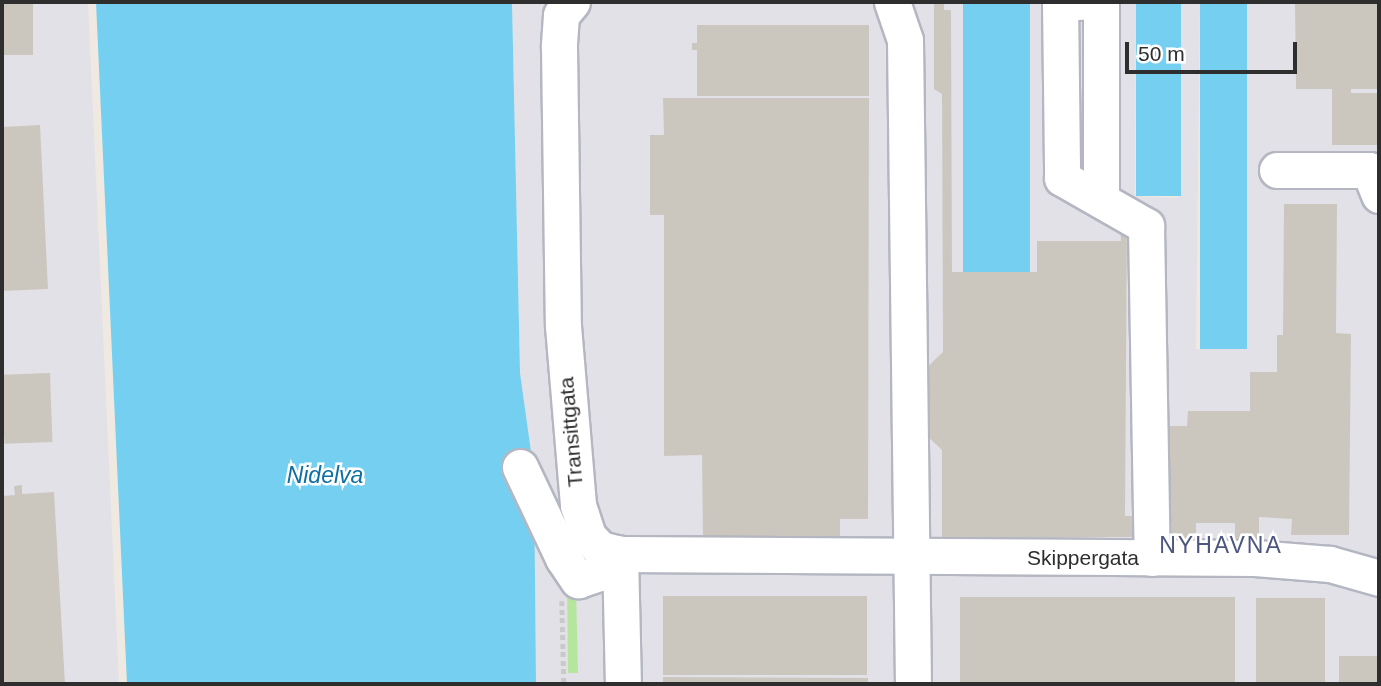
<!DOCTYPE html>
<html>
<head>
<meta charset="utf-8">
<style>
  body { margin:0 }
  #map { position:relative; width:1381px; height:686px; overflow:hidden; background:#efe9e1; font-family:Helvetica,sans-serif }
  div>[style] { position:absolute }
  .industrial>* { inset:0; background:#e3e1e8 }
  .green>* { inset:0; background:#b6e59e }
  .water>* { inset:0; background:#75cff0; transform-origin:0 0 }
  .building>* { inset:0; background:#cbc7bf; transform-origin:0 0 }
  .path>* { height:4.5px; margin-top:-2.25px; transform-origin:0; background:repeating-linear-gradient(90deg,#c9c9c9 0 5px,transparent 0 8.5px) }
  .roads { filter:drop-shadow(2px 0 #b4b7c1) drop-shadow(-2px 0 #b4b7c1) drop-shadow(0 2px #b4b7c1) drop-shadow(0 -2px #b4b7c1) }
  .minor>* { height:35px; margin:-17.5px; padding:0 17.5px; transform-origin:17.5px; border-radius:17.5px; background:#fff }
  span { translate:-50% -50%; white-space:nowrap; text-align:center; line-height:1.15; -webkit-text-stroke:5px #fff; paint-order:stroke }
  .street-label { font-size:21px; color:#2e2e2e }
  .water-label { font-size:23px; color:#0d6fa3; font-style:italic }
  .neighbourhood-label { font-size:23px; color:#4d5680; letter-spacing:2px }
  .frame { position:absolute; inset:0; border:4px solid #2e2e2e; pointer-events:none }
  .scale { position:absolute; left:1125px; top:42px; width:172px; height:32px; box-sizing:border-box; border:4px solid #2e2e2e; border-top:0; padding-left:9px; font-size:21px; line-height:24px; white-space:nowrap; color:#2e2e2e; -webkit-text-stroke:5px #fff; paint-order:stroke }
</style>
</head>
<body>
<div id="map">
  <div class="industrial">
    <div style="clip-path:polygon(2px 2px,88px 2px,119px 684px,2px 684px)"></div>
    <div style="clip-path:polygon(512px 2px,1136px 2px,1135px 196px,1178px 198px,1181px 2px,1200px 2px,1196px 349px,1242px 349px,1247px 2px,1379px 2px,1379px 684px,536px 684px,534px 473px,520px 373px)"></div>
  </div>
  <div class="green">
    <div style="clip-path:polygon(567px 579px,576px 589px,578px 673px,568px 673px)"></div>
  </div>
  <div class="water">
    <div style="clip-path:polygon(96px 2px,512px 2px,520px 373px,534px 473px,536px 684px,127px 684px)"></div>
    <div style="left:963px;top:2px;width:67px;height:420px"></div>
    <div style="left:1136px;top:2px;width:45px;height:194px"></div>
    <div style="left:1200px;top:2px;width:47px;height:347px"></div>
  </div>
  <div class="building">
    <div style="left:2px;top:2px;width:31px;height:53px"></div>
    <div style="clip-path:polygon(934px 2px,944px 2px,944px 10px,951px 10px,952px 272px,1037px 272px,1037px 241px,1121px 241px,1120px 224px,1127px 224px,1125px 516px,1167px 516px,1168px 426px,1187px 426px,1188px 411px,1250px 411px,1250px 372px,1277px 372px,1277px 335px,1283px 335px,1284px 204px,1337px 204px,1336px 333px,1351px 334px,1349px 535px,1291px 535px,1292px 519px,1259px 517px,1259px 539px,1235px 539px,1235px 523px,1196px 523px,1196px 538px,1172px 538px,1172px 523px,1132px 522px,1132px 537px,942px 538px,942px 450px,926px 435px,925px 369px,943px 352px,942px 94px,934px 89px)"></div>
    <div style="clip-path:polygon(1295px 2px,1379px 2px,1379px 89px,1351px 89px,1351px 93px,1379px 93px,1379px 145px,1332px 145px,1332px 89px,1296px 89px)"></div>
    <div style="clip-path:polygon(697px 25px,869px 25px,869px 96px,697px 96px,697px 50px,692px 50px,692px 43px,697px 43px)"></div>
    <div style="clip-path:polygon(663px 98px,869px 98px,868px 519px,840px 519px,840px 538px,703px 539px,702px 455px,664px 456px,664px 215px,650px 215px,650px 135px,664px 135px)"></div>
    <div style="clip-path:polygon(40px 125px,48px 289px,2px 291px,2px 127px)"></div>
    <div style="left:50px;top:373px;width:69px;height:48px;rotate:88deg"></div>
    <div style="clip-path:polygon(22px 485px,22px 494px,54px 492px,65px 684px,2px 684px,2px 496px,15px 495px,14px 486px)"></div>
    <div style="left:663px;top:596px;width:204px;height:79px"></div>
    <div style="left:960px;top:597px;width:275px;height:87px"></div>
    <div style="left:1256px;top:598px;width:69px;height:86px"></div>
    <div style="left:1339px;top:656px;width:40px;height:28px"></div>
    <div style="clip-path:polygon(663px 677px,868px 678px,868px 684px,663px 684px)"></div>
  </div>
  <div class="path">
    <div style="left:562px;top:601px;width:83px;rotate:88.6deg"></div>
  </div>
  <div class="roads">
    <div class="minor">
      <div style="left:572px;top:2px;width:17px;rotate:130deg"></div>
      <div style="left:561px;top:15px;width:32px;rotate:94deg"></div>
      <div style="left:559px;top:47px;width:279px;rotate:89.2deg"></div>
      <div style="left:563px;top:326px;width:180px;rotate:85.2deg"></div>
      <div style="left:578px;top:505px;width:33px;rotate:72deg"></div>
      <div style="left:588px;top:536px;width:18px;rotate:47deg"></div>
      <div style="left:600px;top:549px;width:21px;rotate:14deg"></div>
      <div style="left:620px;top:554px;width:635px;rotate:0.36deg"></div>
      <div style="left:1255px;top:558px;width:75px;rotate:4.6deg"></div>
      <div style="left:1330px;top:564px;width:51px;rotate:15.9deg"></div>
      <div style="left:892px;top:2px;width:40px;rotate:71.1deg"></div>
      <div style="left:905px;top:40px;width:644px;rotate:89.29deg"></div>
      <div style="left:1079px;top:2px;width:19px;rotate:180deg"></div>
      <div style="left:1060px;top:2px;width:176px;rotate:89.3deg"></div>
      <div style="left:1062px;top:178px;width:97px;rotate:29.7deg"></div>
      <div style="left:1146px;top:226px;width:332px;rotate:89deg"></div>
      <div style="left:1277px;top:170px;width:92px"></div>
      <div style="left:1369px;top:170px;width:27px;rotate:68deg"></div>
      <div style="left:1101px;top:200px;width:198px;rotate:-90deg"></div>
      <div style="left:520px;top:467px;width:101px;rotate:64.7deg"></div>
      <div style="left:563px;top:558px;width:27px;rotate:56deg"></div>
      <div style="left:578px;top:580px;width:23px;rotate:-18deg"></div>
      <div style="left:600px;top:573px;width:28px;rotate:-44deg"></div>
      <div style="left:620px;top:554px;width:130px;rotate:88.7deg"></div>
    </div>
  </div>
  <div class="street-label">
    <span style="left:571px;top:432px;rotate:-95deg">Transittgata</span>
    <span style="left:1083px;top:558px">Skippergata</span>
  </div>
  <div class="water-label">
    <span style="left:325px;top:475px">Nidelva</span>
  </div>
  <div class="neighbourhood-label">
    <span style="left:1221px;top:545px">NYHAVNA</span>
  </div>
  <div class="frame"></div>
  <div class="scale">50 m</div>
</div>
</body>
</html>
